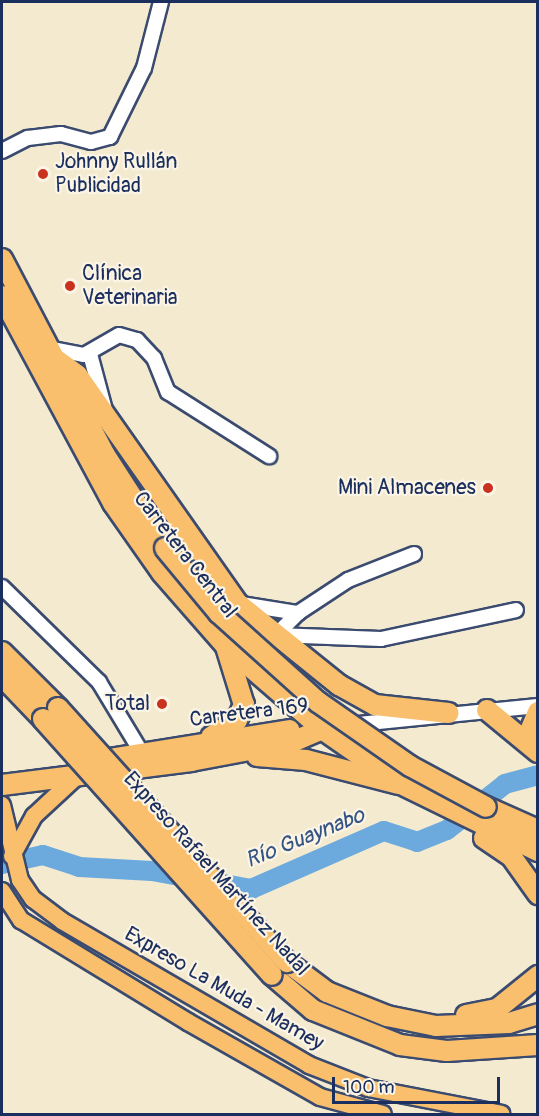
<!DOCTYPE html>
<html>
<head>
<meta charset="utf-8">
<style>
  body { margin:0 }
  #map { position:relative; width:539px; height:1116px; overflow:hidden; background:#f3ead0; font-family:Pangolin,sans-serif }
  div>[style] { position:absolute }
  .river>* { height:20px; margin:-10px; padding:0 10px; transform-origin:10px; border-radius:10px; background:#6caade }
  .roads { filter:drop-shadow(2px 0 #3b4b6f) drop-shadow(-2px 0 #3b4b6f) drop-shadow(0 2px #3b4b6f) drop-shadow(0 -2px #3b4b6f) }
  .minor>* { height:14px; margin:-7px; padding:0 7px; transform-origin:7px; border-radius:7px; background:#fff }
  .major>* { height:16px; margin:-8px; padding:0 8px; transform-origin:8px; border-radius:8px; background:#f9bf6d }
  .highway>* { height:20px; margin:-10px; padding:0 10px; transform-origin:10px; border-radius:10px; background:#f9bf6d }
  .bridges { filter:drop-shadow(2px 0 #3b4b6f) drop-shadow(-2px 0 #3b4b6f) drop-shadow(0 2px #3b4b6f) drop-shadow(0 -2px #3b4b6f) }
  .highway-bridge>* { height:20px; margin:-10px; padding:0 10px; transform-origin:10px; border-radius:10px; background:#f9bf6d }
  .dots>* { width:16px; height:16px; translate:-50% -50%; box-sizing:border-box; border:3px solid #fcf5e5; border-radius:50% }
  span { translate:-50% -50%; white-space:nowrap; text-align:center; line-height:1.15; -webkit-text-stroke:4.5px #fcf5e5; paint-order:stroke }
  .poi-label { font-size:21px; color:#1b2f5e }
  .left { translate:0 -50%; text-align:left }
  .right { translate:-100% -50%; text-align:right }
  .street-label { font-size:21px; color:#1b2f5e }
  .water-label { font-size:22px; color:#335484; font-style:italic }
  .frame { position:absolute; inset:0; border:3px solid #1b2f5e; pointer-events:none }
  .scale { position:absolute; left:332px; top:1077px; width:168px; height:27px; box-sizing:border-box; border:3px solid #1b2f5e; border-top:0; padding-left:8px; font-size:18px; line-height:21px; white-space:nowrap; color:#1b2f5e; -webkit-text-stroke:4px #fcf5e5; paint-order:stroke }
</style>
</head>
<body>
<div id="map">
  <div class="river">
    <div style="left:2px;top:864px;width:42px;rotate:-12.4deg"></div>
    <div style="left:43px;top:855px;width:38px;rotate:18deg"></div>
    <div style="left:79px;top:867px;width:73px;rotate:3.1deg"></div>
    <div style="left:152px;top:871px;width:101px;rotate:10.3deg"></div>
    <div style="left:251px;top:889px;width:145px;rotate:-23.6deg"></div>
    <div style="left:384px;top:831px;width:35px;rotate:18deg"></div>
    <div style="left:417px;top:842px;width:32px;rotate:-22deg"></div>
    <div style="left:447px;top:830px;width:74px;rotate:-38.4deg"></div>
    <div style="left:505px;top:784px;width:34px;rotate:-15deg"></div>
  </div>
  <div class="roads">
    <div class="minor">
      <div style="left:2px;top:151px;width:29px;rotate:-27deg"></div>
      <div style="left:28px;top:138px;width:33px;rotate:-7deg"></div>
      <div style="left:61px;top:134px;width:31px;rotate:15deg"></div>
      <div style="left:91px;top:142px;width:20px;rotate:-15deg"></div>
      <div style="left:110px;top:137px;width:77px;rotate:-63.8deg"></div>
      <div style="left:144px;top:68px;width:68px;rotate:-75.6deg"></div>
      <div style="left:48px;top:348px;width:37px;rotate:11deg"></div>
      <div style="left:84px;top:355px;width:40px;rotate:-29.7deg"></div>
      <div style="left:119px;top:335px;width:19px;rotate:16deg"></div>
      <div style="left:137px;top:340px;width:25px;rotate:47deg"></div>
      <div style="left:154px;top:358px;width:37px;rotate:68deg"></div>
      <div style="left:168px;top:392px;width:120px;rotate:32.4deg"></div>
      <div style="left:90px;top:354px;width:58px;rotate:75deg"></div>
      <div style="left:2px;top:587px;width:136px;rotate:44.4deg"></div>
      <div style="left:99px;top:682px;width:91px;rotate:58.9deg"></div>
      <div style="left:241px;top:604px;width:58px;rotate:9deg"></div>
      <div style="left:277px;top:634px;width:30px;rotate:-45deg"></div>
      <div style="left:298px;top:613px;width:60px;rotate:-33.4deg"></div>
      <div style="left:348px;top:580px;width:71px;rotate:-21.5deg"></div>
      <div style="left:276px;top:635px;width:105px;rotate:2.2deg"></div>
      <div style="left:381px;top:639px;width:138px;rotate:-12.1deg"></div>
      <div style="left:348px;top:725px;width:191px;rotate:-5.7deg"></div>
    </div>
    <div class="major">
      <div style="left:2px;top:805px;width:77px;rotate:76.5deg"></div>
      <div style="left:20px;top:880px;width:23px;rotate:56deg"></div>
      <div style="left:33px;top:899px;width:36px;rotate:37deg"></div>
      <div style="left:62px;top:921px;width:286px;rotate:30.2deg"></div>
      <div style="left:309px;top:1065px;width:63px;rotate:21.3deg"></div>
      <div style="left:368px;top:1088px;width:136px;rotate:11deg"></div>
      <div style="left:12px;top:856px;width:46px;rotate:-61.2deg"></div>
      <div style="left:34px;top:816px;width:56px;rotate:-42.8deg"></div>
      <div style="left:2px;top:891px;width:35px;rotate:57deg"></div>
      <div style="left:21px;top:920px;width:196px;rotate:31.4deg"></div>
      <div style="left:188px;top:1022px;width:152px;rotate:29.6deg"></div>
      <div style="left:320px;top:1097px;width:65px;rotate:15.1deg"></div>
    </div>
    <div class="highway">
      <div style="left:2px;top:259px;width:221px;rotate:62.3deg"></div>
      <div style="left:105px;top:455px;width:111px;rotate:57.2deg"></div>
      <div style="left:2px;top:296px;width:235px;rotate:61.8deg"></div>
      <div style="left:113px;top:503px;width:85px;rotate:55deg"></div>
      <div style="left:162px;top:573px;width:96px;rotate:48.8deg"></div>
      <div style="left:225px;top:645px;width:128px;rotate:40.9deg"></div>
      <div style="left:322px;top:729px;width:96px;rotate:34.8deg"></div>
      <div style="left:401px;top:784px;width:153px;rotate:26.1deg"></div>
      <div style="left:54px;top:358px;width:29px;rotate:36deg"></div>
      <div style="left:77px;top:375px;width:279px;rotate:54.9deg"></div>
      <div style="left:237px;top:603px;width:131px;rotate:38.8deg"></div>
      <div style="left:339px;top:685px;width:41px;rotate:29.1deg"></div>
      <div style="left:375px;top:705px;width:74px;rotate:6.2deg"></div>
      <div style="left:2px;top:652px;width:79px;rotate:45deg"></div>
      <div style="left:2px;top:676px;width:59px;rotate:46.4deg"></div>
      <div style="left:487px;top:710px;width:66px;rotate:39.5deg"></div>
      <div style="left:211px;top:737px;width:31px;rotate:-33deg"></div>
      <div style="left:237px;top:720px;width:17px;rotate:-65deg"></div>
      <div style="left:244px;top:705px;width:58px;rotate:-107.2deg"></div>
      <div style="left:534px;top:747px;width:16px;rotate:-104deg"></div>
      <div style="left:530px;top:731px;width:21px;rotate:-67deg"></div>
      <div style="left:257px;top:756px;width:49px;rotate:4.7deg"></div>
      <div style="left:306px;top:760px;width:95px;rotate:14.6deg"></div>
      <div style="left:90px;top:762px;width:202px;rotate:-9.1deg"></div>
      <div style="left:2px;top:785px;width:191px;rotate:-7.2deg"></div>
      <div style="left:191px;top:761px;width:103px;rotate:-10.7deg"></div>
      <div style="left:292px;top:742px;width:33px;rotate:-23deg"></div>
      <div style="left:486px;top:807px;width:57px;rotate:23.9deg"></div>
      <div style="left:484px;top:838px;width:32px;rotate:34deg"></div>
      <div style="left:511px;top:856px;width:47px;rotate:54.6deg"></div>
      <div style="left:287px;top:962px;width:50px;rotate:36.9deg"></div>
      <div style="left:327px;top:992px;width:65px;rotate:21.8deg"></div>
      <div style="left:387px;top:1016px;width:50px;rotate:11.5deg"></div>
      <div style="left:436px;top:1026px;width:73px;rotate:-2.4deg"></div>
      <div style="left:509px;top:1023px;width:30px;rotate:-17deg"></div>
      <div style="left:272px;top:975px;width:54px;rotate:40.5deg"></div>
      <div style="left:313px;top:1010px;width:94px;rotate:21.9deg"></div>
      <div style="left:400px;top:1045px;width:47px;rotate:7.3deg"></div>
      <div style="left:447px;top:1051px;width:91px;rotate:-3.8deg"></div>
      <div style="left:466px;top:1015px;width:32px;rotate:-11deg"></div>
      <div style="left:497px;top:1009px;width:53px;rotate:-38.8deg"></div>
    </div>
  </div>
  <div class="bridges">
    <div class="highway-bridge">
      <div style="left:165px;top:548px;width:85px;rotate:50.3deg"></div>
      <div style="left:219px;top:613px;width:133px;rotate:42deg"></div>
      <div style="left:318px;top:702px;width:112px;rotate:34.8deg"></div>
      <div style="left:410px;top:766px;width:86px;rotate:28.3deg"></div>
      <div style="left:58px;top:708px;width:342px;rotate:48deg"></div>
      <div style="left:43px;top:719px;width:343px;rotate:48.2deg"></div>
    </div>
  </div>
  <div class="dots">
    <div style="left:43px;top:174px;background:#c8321e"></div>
    <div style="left:70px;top:286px;background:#c8321e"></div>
    <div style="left:488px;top:488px;background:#c8321e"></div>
    <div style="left:162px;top:704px;background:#c8321e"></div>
  </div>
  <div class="poi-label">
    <span class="left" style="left:55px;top:174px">Johnny Rullán<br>Publicidad</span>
    <span class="left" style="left:82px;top:286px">Clínica<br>Veterinaria</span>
    <span class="right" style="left:476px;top:488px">Mini Almacenes</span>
    <span class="right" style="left:150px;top:704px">Total</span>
  </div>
  <div class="street-label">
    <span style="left:185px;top:555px;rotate:52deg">Carretera Central</span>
    <span style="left:249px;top:713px;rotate:-7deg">Carretera 169</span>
    <span style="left:216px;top:874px;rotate:48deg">Expreso Rafael Martínez Nadal</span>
    <span style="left:224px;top:989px;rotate:30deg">Expreso La Muda - Mamey</span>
  </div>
  <div class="water-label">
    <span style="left:305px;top:838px;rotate:-22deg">Río Guaynabo</span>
  </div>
  <div class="frame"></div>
  <div class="scale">100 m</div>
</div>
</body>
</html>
